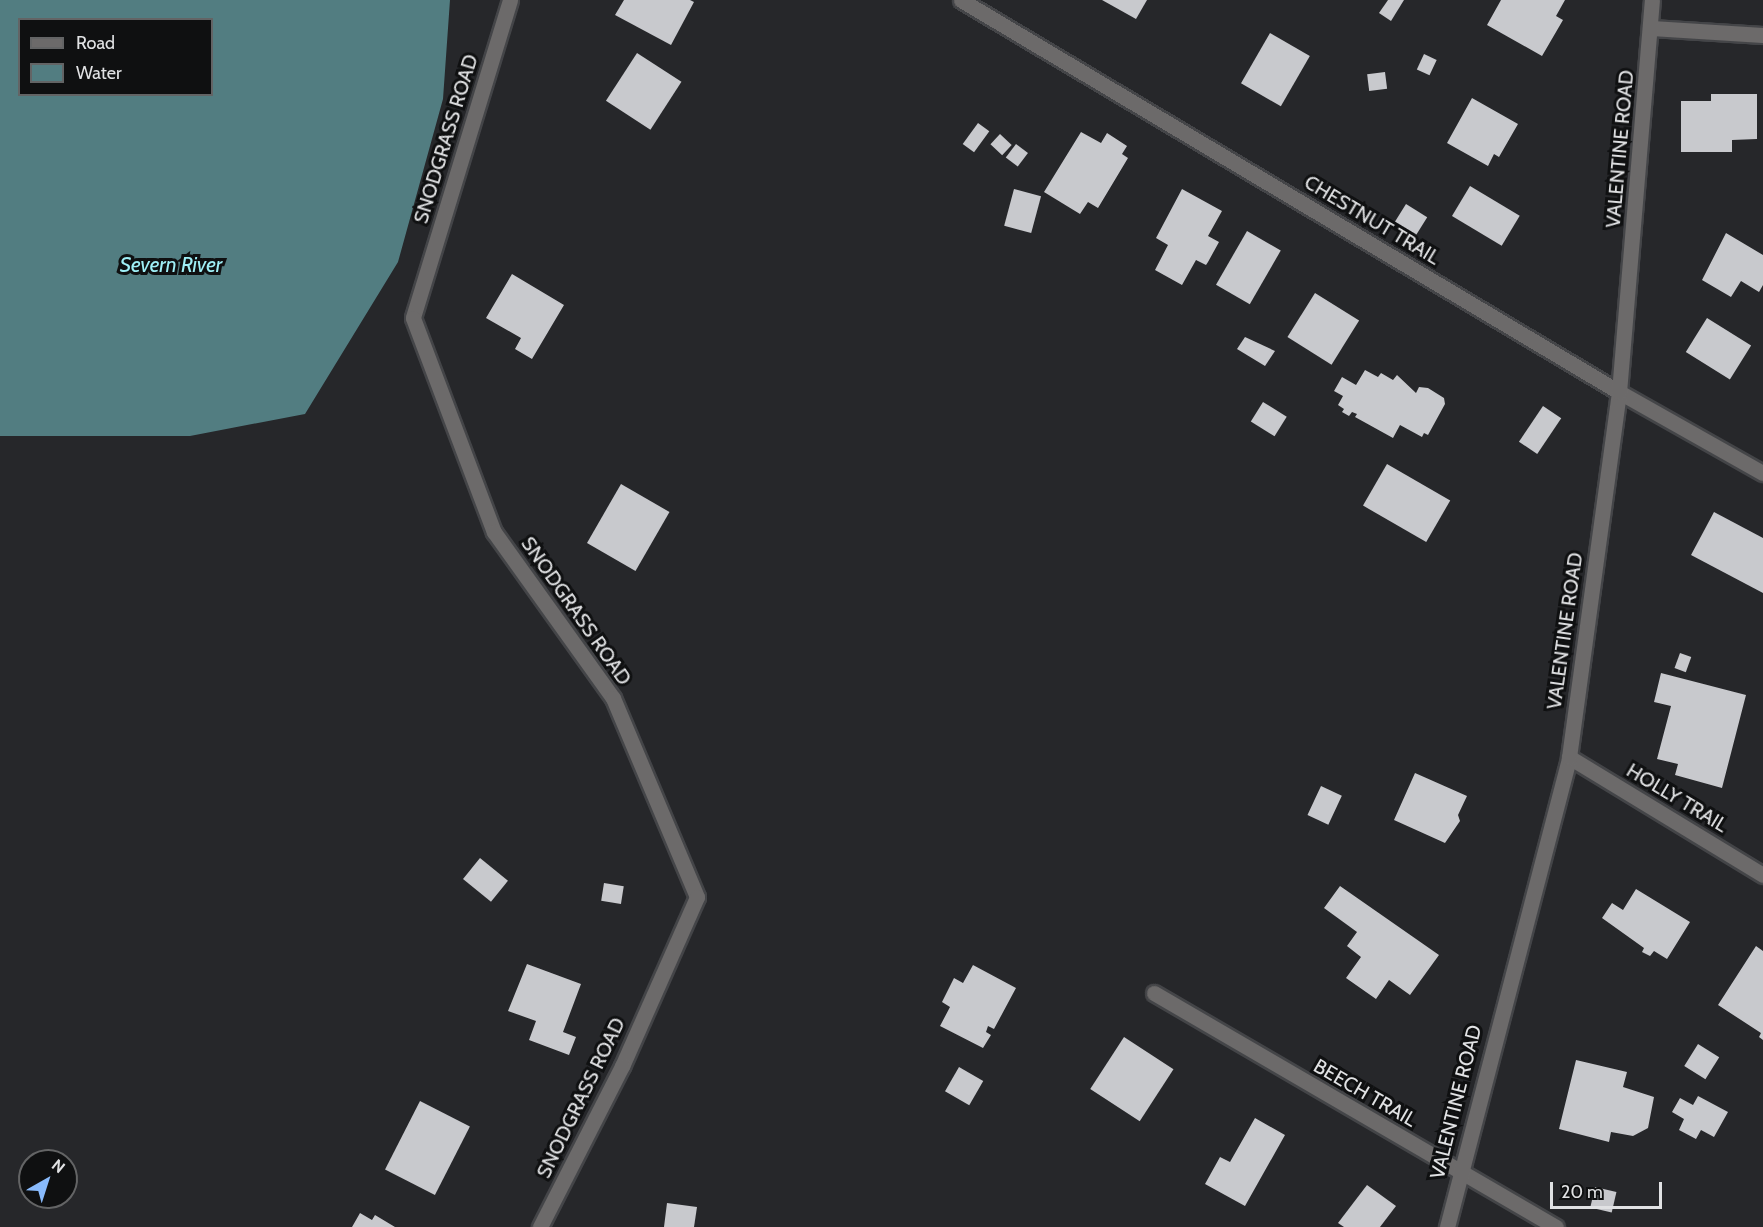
<!DOCTYPE html>
<html>
<head>
<meta charset="utf-8">
<style>
  body { margin:0 }
  #map { position:relative; width:1763px; height:1227px; overflow:hidden; background:#26272a; font-family:Cabin,sans-serif }
  div>[style] { position:absolute }
  .water>* { inset:0; background:#527d81 }
  .building>* { inset:0; background:#c8c9cd; transform-origin:0 0 }
  .roads { filter:drop-shadow(2px 0 #444548) drop-shadow(-2px 0 #444548) drop-shadow(0 2px #444548) drop-shadow(0 -2px #444548) }
  .minor>* { height:15px; margin:-7.5px; padding:0 7.5px; transform-origin:7.5px; border-radius:7.5px; background:#6c6a6a }
  span { translate:-50% -50%; white-space:nowrap; text-align:center; line-height:1.15; -webkit-text-stroke:6px #0f1011; paint-order:stroke }
  .street-label { font-size:20px; color:#e1e2e4 }
  .water-label { font-size:21px; color:#9feff6; font-style:italic }
  .legend { position:absolute; left:18px; top:18px; width:195px; height:78px; box-sizing:border-box; background:#0f1011; border:2px solid #636465; margin:0; padding:8px 10px; list-style:none; font-size:18px; color:#e1e2e4 }
  .legend li { display:flex; align-items:center; gap:12px; height:30px }
  .legend b { width:30px; border:2px solid #636465 }
  .north { position:absolute; left:18px; top:1149px; width:60px; height:60px; box-sizing:border-box; background:#0f1011; border:2px solid #636465; border-radius:50%; rotate:39deg; font-size:16px; font-weight:700; line-height:24px; text-align:center; color:#e1e2e4 }
  .north::after { content:''; display:block; margin:auto; width:21px; height:27px; background:#88bafc; clip-path:polygon(50% 0,100% 100%,50% 72%,0 100%) }
  .scale { position:absolute; left:1550px; top:1182px; width:112px; height:27px; box-sizing:border-box; border:3px solid #e1e2e4; border-top:0; padding-left:8px; font-size:18px; line-height:21px; white-space:nowrap; color:#e1e2e4; -webkit-text-stroke:4px #0f1011; paint-order:stroke }
</style>
</head>
<body>
<div id="map">
  <div class="water">
    <div style="clip-path:polygon(evenodd,0 0,450px 0,443px 99px,398px 262px,305px 414px,190px 436px,0 436px,0 0,20px 20px,212px 20px,212px 94px,20px 94px,20px 20px)"></div>
  </div>
  <div class="building">
    <div style="clip-path:polygon(624px 0,690px 0,694px 2px,671px 45px,615px 15px)"></div>
    <div style="clip-path:polygon(1102px 0,1147px 0,1136px 19px)"></div>
    <div style="clip-path:polygon(1388px 0,1404px 0,1391px 21px,1379px 13px)"></div>
    <div style="clip-path:polygon(1501px 0,1565px 0,1556px 16px,1563px 20px,1542px 56px,1487px 25px)"></div>
    <div style="left:1270px;top:33px;width:46px;height:58px;rotate:30deg"></div>
    <div style="left:637px;top:53px;width:53px;height:57px;rotate:33deg"></div>
    <div style="left:1424px;top:54px;width:14px;height:17px;rotate:25deg"></div>
    <div style="left:1385px;top:72px;width:17px;height:18px;rotate:83deg"></div>
    <div style="clip-path:polygon(1711px 94px,1757px 94px,1757px 139px,1732px 140px,1732px 152px,1681px 152px,1681px 101px,1711px 101px)"></div>
    <div style="clip-path:polygon(1472px 98px,1518px 124px,1499px 157px,1494px 154px,1488px 166px,1447px 143px)"></div>
    <div style="left:978px;top:123px;width:14px;height:26px;rotate:36deg"></div>
    <div style="clip-path:polygon(1081px 132px,1101px 143px,1107px 133px,1127px 146px,1122px 154px,1128px 158px,1098px 208px,1088px 202px,1080px 214px,1044px 192px)"></div>
    <div style="left:1000px;top:134px;width:16px;height:14px;rotate:43deg"></div>
    <div style="left:1016px;top:144px;width:15px;height:17px;rotate:37deg"></div>
    <div style="left:1470px;top:186px;width:58px;height:35px;rotate:31deg"></div>
    <div style="left:1014px;top:189px;width:28px;height:38px;rotate:15deg"></div>
    <div style="clip-path:polygon(1182px 189px,1222px 211px,1208px 236px,1219px 242px,1208px 262px,1206px 265px,1196px 260px,1182px 285px,1155px 270px,1168px 245px,1156px 238px)"></div>
    <div style="left:1406px;top:204px;width:25px;height:23px;rotate:32deg"></div>
    <div style="left:1247px;top:231px;width:39px;height:62px;rotate:30deg"></div>
    <div style="clip-path:polygon(1726px 233px,1763px 255px,1763px 285px,1759px 292px,1741px 281px,1731px 297px,1702px 280px)"></div>
    <div style="clip-path:polygon(512px 274px,564px 305px,532px 359px,515px 349px,521px 338px,486px 318px)"></div>
    <div style="left:1315px;top:293px;width:52px;height:52px;rotate:32deg"></div>
    <div style="left:1707px;top:318px;width:52px;height:40px;rotate:32deg"></div>
    <div style="clip-path:polygon(1245px 337px,1275px 351px,1265px 366px,1237px 349px)"></div>
    <div style="clip-path:polygon(1365px 370px,1378px 377px,1381px 373px,1393px 380px,1397px 375px,1416px 393px,1419px 387px,1428px 388px,1444px 398px,1445px 404px,1428px 435px,1424px 433px,1422px 437px,1400px 425px,1393px 438px,1355px 417px,1357px 414px,1352px 412px,1349px 416px,1342px 412px,1344px 409px,1338px 405px,1343px 396px,1334px 391px,1342px 377px,1356px 385px)"></div>
    <div style="left:1263px;top:402px;width:28px;height:23px;rotate:32deg"></div>
    <div style="left:1543px;top:406px;width:22px;height:43px;rotate:34deg"></div>
    <div style="left:1387px;top:464px;width:73px;height:48px;rotate:30deg"></div>
    <div style="left:621px;top:484px;width:56px;height:68px;rotate:30deg"></div>
    <div style="clip-path:polygon(1714px 512px,1763px 538px,1763px 593px,1691px 555px)"></div>
    <div style="left:1680px;top:653px;width:12px;height:16px;rotate:20deg"></div>
    <div style="clip-path:polygon(1661px 673px,1746px 695px,1722px 788px,1675px 775px,1678px 764px,1657px 759px,1671px 706px,1654px 702px)"></div>
    <div style="clip-path:polygon(1415px 773px,1467px 796px,1458px 815px,1460px 821px,1445px 843px,1394px 820px)"></div>
    <div style="left:1321px;top:786px;width:23px;height:32px;rotate:25deg"></div>
    <div style="left:480px;top:858px;width:36px;height:27px;rotate:39deg"></div>
    <div style="left:604px;top:883px;width:20px;height:18px;rotate:9deg"></div>
    <div style="clip-path:polygon(1340px 886px,1439px 955px,1410px 995px,1389px 980px,1376px 999px,1346px 978px,1361px 957px,1347px 946px,1357px 932px,1324px 908px)"></div>
    <div style="clip-path:polygon(1636px 889px,1690px 922px,1667px 959px,1654px 951px,1650px 956px,1642px 952px,1644px 948px,1602px 918px,1612px 903px,1623px 910px)"></div>
    <div style="clip-path:polygon(1756px 946px,1763px 951px,1763px 1040px,1759px 1037px,1761px 1033px,1718px 1005px)"></div>
    <div style="clip-path:polygon(527px 964px,581px 984px,563px 1032px,576px 1037px,569px 1055px,529px 1040px,536px 1021px,508px 1011px)"></div>
    <div style="clip-path:polygon(973px 965px,1016px 988px,994px 1029px,988px 1026px,986px 1032px,991px 1035px,983px 1048px,940px 1026px,950px 1007px,942px 1002px,954px 978px,963px 983px)"></div>
    <div style="left:1124px;top:1037px;width:59px;height:62px;rotate:33deg"></div>
    <div style="left:1698px;top:1044px;width:25px;height:26px;rotate:32deg"></div>
    <div style="clip-path:polygon(1576px 1060px,1627px 1072px,1623px 1087px,1654px 1097px,1648px 1128px,1633px 1136px,1611px 1132px,1609px 1142px,1559px 1129px)"></div>
    <div style="left:959px;top:1067px;width:28px;height:28px;rotate:30deg"></div>
    <div style="clip-path:polygon(1698px 1096px,1728px 1112px,1714px 1137px,1701px 1130px,1696px 1139px,1679px 1130px,1684px 1119px,1672px 1112px,1680px 1098px,1693px 1105px)"></div>
    <div style="left:420px;top:1101px;width:56px;height:77px;rotate:27deg"></div>
    <div style="clip-path:polygon(1255px 1118px,1285px 1135px,1245px 1206px,1205px 1184px,1220px 1157px,1230px 1162px)"></div>
    <div style="clip-path:polygon(1367px 1185px,1396px 1206px,1380px 1227px,1344px 1227px,1338px 1223px)"></div>
    <div style="left:1595px;top:1187px;width:22px;height:21px;rotate:13deg"></div>
    <div style="clip-path:polygon(667px 1203px,697px 1207px,694px 1227px,664px 1227px)"></div>
    <div style="clip-path:polygon(360px 1213px,372px 1220px,375px 1215px,395px 1227px,352px 1227px)"></div>
  </div>
  <div class="roads">
    <div class="minor">
      <div style="left:510px;top:0;width:332px;rotate:107deg"></div>
      <div style="left:413px;top:318px;width:229px;rotate:69.3deg"></div>
      <div style="left:494px;top:532px;width:204px;rotate:54.4deg"></div>
      <div style="left:613px;top:698px;width:216px;rotate:67.1deg"></div>
      <div style="left:697px;top:897px;width:185px;rotate:113.9deg"></div>
      <div style="left:622px;top:1066px;width:181px;rotate:117deg"></div>
      <div style="left:961px;top:0;width:766px;rotate:30.78deg"></div>
      <div style="left:1619px;top:392px;width:165px;rotate:29.4deg"></div>
      <div style="left:1651px;top:28px;width:112px;rotate:3.6deg"></div>
      <div style="left:1569px;top:757px;width:227px;rotate:31.3deg"></div>
      <div style="left:1154px;top:993px;width:465px;rotate:30.2deg"></div>
      <div style="left:1447px;top:1227px;width:486px;rotate:-75.4deg"></div>
      <div style="left:1569px;top:757px;width:368px;rotate:-82.2deg"></div>
      <div style="left:1619px;top:392px;width:393px;rotate:-85.2deg"></div>
    </div>
  </div>
  <div class="street-label">
    <span style="left:446px;top:139px;rotate:-73deg">SNODGRASS ROAD</span>
    <span style="left:1620px;top:149px;rotate:-85deg">VALENTINE ROAD</span>
    <span style="left:1372px;top:220px;rotate:31deg">CHESTNUT TRAIL</span>
    <span style="left:576px;top:611px;rotate:55deg">SNODGRASS ROAD</span>
    <span style="left:1565px;top:631px;rotate:-82deg">VALENTINE ROAD</span>
    <span style="left:1677px;top:798px;rotate:31deg">HOLLY TRAIL</span>
    <span style="left:1365px;top:1093px;rotate:30deg">BEECH TRAIL</span>
    <span style="left:581px;top:1098px;rotate:-64deg">SNODGRASS ROAD</span>
    <span style="left:1456px;top:1102px;rotate:-76deg">VALENTINE ROAD</span>
  </div>
  <div class="water-label">
    <span style="left:171px;top:265px">Severn River</span>
  </div>
  <ul class="legend">
  <li><b style="height:8px;background:#6c6a6a"></b>Road</li>
  <li><b style="height:16px;background:#527d81"></b>Water</li>
  </ul>
  <div class="north">N</div>
  <div class="scale">20 m</div>
</div>
</body>
</html>
